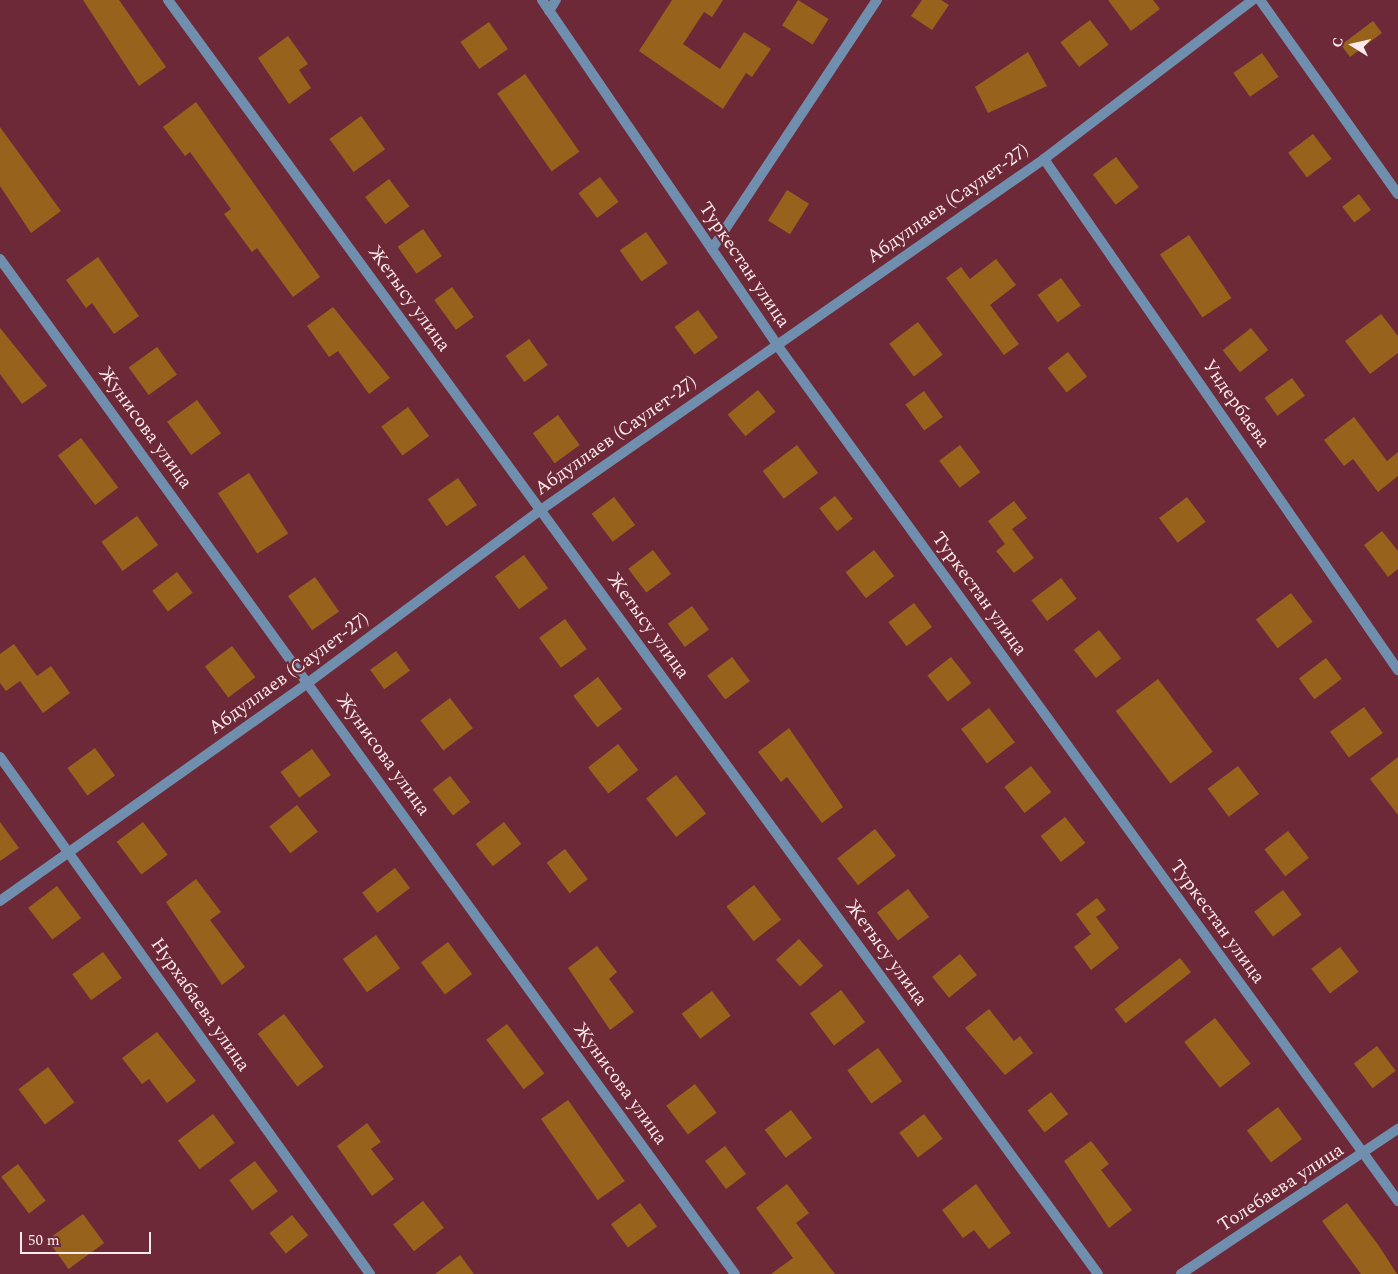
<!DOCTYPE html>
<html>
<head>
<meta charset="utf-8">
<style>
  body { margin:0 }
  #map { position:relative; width:1398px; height:1274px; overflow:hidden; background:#6d2937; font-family:Spectral,serif }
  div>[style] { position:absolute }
  .building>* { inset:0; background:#97631c; transform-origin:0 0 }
  .street>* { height:10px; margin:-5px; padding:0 5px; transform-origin:5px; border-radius:5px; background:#708eae }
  span { translate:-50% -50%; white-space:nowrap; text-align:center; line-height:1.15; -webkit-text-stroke:4.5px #6d2937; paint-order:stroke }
  .street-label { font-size:19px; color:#fceaec }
  .north { position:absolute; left:1328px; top:20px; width:50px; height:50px; -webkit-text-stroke:4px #6d2937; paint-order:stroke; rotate:280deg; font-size:14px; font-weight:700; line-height:20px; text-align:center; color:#fceaec }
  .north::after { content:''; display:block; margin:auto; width:18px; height:22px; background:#fceaec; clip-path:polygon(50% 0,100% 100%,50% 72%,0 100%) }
  .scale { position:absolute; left:20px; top:1232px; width:131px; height:22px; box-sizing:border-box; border:2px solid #fceaec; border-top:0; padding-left:6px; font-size:15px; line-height:18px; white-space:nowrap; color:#fceaec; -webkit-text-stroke:4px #6d2937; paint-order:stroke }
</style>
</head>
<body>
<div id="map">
  <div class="building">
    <div style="clip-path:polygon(83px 0,119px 0,166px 67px,139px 86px)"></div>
    <div style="clip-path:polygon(672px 0,723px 0,712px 17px,704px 12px,683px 44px,720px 69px,744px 32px,771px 49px,752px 77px,746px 73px,723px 109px,639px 51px)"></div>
    <div style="left:798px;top:0;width:36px;height:30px;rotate:32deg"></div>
    <div style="clip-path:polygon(922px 0,941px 0,949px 5px,932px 30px,911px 16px)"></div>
    <div style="clip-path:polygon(1108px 0,1153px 0,1160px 9px,1131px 31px)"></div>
    <div style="left:1090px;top:20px;width:31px;height:37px;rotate:53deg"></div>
    <div style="left:1373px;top:21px;width:15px;height:40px;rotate:53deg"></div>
    <div style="left:489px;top:22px;width:33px;height:35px;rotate:55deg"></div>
    <div style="clip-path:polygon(288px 36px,308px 64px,299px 70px,311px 88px,289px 104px,258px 58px)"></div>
    <div style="clip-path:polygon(1028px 52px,1047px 86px,988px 113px,975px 87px)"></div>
    <div style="left:1262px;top:53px;width:29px;height:35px;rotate:55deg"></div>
    <div style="left:525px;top:74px;width:95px;height:34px;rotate:55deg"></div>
    <div style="clip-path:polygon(196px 102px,320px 277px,293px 297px,257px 248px,252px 252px,224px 214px,231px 209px,190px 152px,185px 156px,163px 127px)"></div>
    <div style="left:361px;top:116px;width:41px;height:39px;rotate:54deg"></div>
    <div style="clip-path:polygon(0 127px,61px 211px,31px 233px,0 186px)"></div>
    <div style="left:1313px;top:134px;width:31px;height:31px;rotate:53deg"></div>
    <div style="left:1116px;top:157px;width:38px;height:29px;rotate:53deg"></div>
    <div style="left:600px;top:177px;width:31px;height:27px;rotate:53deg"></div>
    <div style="left:389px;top:179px;width:34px;height:30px;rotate:53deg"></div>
    <div style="left:787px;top:190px;width:26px;height:36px;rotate:32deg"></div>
    <div style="left:1359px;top:194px;width:20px;height:21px;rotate:53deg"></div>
    <div style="left:423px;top:229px;width:33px;height:31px;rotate:55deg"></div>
    <div style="left:646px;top:232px;width:38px;height:32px;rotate:55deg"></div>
    <div style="left:1189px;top:235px;width:76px;height:35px;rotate:56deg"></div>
    <div style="clip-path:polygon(98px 257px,139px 316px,114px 334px,92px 303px,86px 308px,66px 280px)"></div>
    <div style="clip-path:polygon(996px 259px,1016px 285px,990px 305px,1019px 344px,1004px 355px,946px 278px,961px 267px,970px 279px)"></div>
    <div style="left:1061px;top:278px;width:34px;height:29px;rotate:54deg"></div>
    <div style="left:452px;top:287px;width:37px;height:22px;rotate:54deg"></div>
    <div style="clip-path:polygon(333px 307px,390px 378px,369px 394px,338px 351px,329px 357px,307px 326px)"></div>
    <div style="left:698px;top:310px;width:34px;height:29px;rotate:54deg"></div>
    <div style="clip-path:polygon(1381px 314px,1398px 336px,1398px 353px,1370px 374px,1345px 341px)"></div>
    <div style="left:918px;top:322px;width:41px;height:36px;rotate:53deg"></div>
    <div style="clip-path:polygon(0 328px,47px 386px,22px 404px,0 374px)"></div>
    <div style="left:1251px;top:328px;width:28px;height:36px;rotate:52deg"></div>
    <div style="left:529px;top:339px;width:32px;height:29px;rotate:54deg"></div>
    <div style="left:157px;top:347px;width:34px;height:35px;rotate:54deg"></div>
    <div style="left:1068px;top:352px;width:31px;height:26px;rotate:52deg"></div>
    <div style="left:1292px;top:378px;width:22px;height:34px;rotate:54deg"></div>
    <div style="left:758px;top:390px;width:28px;height:39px;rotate:51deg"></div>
    <div style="left:924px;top:391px;width:32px;height:23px;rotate:54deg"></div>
    <div style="left:197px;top:400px;width:41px;height:37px;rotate:54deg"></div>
    <div style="left:408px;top:407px;width:36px;height:33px;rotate:54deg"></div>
    <div style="left:558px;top:415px;width:37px;height:31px;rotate:54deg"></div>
    <div style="clip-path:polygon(1354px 417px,1387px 461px,1398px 452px,1398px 476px,1378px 492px,1353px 459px,1344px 466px,1324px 440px)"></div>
    <div style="left:81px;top:438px;width:62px;height:29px;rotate:53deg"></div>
    <div style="left:797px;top:445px;width:35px;height:43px;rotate:53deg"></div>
    <div style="left:960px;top:445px;width:34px;height:26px;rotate:53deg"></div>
    <div style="left:249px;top:473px;width:72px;height:37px;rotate:57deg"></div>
    <div style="left:458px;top:478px;width:33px;height:37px;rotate:55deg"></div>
    <div style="left:835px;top:496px;width:29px;height:20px;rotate:52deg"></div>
    <div style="left:614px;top:497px;width:35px;height:28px;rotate:53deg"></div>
    <div style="left:1187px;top:497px;width:31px;height:35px;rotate:53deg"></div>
    <div style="clip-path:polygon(1014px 501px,1027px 518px,1012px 529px,1034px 558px,1014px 573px,996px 551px,1005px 544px,988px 521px)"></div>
    <div style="left:137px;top:516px;width:36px;height:44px;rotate:54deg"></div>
    <div style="clip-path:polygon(1382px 531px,1398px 551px,1398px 569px,1388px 577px,1364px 545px)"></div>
    <div style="left:653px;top:550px;width:30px;height:31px;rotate:53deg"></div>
    <div style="left:874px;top:550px;width:33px;height:36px;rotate:52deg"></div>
    <div style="left:524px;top:555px;width:41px;height:36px;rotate:54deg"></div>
    <div style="left:177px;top:572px;width:26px;height:31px;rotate:53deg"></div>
    <div style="left:315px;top:577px;width:42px;height:33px;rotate:55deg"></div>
    <div style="left:1061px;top:578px;width:26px;height:37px;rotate:53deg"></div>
    <div style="left:1291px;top:593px;width:36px;height:44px;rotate:53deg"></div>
    <div style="left:914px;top:603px;width:30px;height:32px;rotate:53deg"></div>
    <div style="left:692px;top:606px;width:29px;height:30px;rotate:54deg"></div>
    <div style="left:565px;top:619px;width:37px;height:32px;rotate:54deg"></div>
    <div style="left:1099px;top:630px;width:36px;height:32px;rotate:52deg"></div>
    <div style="clip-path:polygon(14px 644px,37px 676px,51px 666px,70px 693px,43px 713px,20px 681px,6px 691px,0 683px,0 654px)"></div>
    <div style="left:232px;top:646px;width:39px;height:34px;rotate:53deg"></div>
    <div style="left:396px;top:651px;width:24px;height:32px;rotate:54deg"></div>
    <div style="left:732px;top:657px;width:30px;height:31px;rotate:53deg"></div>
    <div style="left:951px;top:657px;width:33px;height:30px;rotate:52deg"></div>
    <div style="left:1326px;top:658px;width:26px;height:34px;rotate:53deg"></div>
    <div style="left:598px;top:677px;width:40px;height:31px;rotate:53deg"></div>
    <div style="left:1158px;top:679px;width:91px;height:53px;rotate:53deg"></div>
    <div style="left:450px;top:698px;width:38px;height:37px;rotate:53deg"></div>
    <div style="left:1364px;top:707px;width:32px;height:42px;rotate:54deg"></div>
    <div style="left:989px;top:708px;width:43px;height:35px;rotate:53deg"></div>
    <div style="clip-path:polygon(789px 728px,843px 807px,822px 823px,787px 777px,781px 782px,758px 752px)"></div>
    <div style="left:618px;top:744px;width:33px;height:38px;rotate:52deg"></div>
    <div style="left:95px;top:748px;width:34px;height:34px;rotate:54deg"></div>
    <div style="left:312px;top:749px;width:32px;height:39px;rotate:54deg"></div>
    <div style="clip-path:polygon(1398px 757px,1398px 815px,1370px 779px)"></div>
    <div style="left:1031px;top:766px;width:33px;height:34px;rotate:52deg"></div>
    <div style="left:1238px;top:766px;width:35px;height:38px;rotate:53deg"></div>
    <div style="left:676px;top:775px;width:49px;height:38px;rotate:52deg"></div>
    <div style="left:450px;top:776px;width:33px;height:22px;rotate:52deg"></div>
    <div style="left:297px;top:805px;width:34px;height:35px;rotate:52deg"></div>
    <div style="left:1065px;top:817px;width:33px;height:31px;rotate:52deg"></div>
    <div style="clip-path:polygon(0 822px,19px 848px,0 861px)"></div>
    <div style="left:143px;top:822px;width:41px;height:33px;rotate:53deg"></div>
    <div style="left:504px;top:822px;width:28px;height:36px;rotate:52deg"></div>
    <div style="left:875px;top:829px;width:34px;height:48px;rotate:52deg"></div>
    <div style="left:1288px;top:831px;width:34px;height:30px;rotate:52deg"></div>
    <div style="left:565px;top:849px;width:38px;height:23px;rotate:53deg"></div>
    <div style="left:395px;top:868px;width:25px;height:41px;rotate:53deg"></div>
    <div style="clip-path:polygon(196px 879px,221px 912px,210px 920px,245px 967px,222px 985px,166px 902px)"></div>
    <div style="left:754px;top:885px;width:44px;height:35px;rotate:52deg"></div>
    <div style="left:57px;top:886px;width:40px;height:36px;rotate:53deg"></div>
    <div style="left:908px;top:889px;width:35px;height:39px;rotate:53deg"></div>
    <div style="left:1283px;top:890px;width:31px;height:36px;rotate:53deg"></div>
    <div style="clip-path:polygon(1097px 898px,1106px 910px,1096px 917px,1119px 948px,1091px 970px,1074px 947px,1091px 934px,1076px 914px)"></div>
    <div style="left:376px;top:935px;width:41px;height:41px;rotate:54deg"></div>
    <div style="left:799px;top:939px;width:36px;height:31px;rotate:48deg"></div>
    <div style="left:448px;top:942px;width:40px;height:34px;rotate:53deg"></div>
    <div style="clip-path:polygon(597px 946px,617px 972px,609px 979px,634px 1012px,610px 1030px,568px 968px)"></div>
    <div style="left:1340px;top:947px;width:31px;height:36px;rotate:53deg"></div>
    <div style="left:103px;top:952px;width:32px;height:38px;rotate:54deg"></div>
    <div style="left:960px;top:954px;width:27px;height:36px;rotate:51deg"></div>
    <div style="left:1180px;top:958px;width:18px;height:83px;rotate:52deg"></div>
    <div style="left:841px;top:990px;width:40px;height:39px;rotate:53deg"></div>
    <div style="left:712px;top:991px;width:31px;height:38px;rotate:53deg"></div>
    <div style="clip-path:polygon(989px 1009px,1014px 1041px,1020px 1036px,1033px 1053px,1005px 1075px,965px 1028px)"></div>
    <div style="left:284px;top:1014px;width:66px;height:33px;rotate:53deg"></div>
    <div style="left:1215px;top:1018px;width:58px;height:39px;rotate:52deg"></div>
    <div style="left:507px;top:1024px;width:62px;height:26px;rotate:53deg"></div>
    <div style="clip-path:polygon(157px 1032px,196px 1081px,167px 1103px,149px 1079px,142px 1084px,122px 1058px)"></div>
    <div style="left:1377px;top:1046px;width:31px;height:29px;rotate:53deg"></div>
    <div style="left:878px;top:1048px;width:41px;height:38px;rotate:54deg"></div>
    <div style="left:48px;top:1067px;width:44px;height:37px;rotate:53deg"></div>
    <div style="left:695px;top:1084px;width:36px;height:36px;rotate:53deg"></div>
    <div style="left:1051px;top:1092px;width:28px;height:30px;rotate:52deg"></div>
    <div style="left:568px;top:1100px;width:99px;height:33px;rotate:55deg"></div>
    <div style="left:1278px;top:1107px;width:40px;height:39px;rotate:53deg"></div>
    <div style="left:791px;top:1110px;width:35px;height:33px;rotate:53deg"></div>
    <div style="left:213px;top:1114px;width:36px;height:44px;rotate:53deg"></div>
    <div style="left:924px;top:1114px;width:31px;height:31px;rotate:53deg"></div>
    <div style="clip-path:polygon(367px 1123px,381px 1142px,371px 1149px,394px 1179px,372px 1196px,337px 1146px)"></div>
    <div style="clip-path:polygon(1091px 1141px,1109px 1164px,1101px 1170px,1132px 1210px,1109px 1228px,1064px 1161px)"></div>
    <div style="left:725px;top:1146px;width:35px;height:25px;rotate:53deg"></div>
    <div style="left:255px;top:1161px;width:38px;height:32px;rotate:53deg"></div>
    <div style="left:18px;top:1164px;width:46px;height:21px;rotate:53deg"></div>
    <div style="clip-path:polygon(787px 1184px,809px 1213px,796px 1223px,835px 1274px,771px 1274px,793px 1258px,756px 1208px)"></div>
    <div style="clip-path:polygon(976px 1184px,1011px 1233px,989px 1249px,974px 1230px,963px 1238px,942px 1210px)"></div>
    <div style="left:423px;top:1201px;width:34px;height:38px;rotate:52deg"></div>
    <div style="left:640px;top:1203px;width:29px;height:36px;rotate:54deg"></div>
    <div style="clip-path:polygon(1347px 1203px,1379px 1246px,1397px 1274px,1361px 1274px,1322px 1221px)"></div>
    <div style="left:83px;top:1214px;width:36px;height:44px;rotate:54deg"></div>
    <div style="left:292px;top:1215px;width:26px;height:29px;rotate:51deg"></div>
    <div style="clip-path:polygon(460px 1255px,474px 1274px,435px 1274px)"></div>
  </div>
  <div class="street">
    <div style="left:168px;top:0;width:1577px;rotate:53.87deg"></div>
    <div style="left:542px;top:0;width:417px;rotate:55.7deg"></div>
    <div style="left:777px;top:345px;width:1058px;rotate:54.04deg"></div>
    <div style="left:1260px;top:0;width:238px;rotate:54.6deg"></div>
    <div style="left:549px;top:11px;width:13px;rotate:-58deg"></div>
    <div style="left:1044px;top:159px;width:622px;rotate:55.29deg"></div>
    <div style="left:712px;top:249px;width:299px;rotate:-56.5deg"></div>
    <div style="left:0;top:259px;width:1253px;rotate:54.09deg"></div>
    <div style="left:0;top:757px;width:636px;rotate:54.41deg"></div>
    <div style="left:0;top:901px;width:379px;rotate:-35.3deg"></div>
    <div style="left:309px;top:682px;width:290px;rotate:-36.6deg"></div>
    <div style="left:542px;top:509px;width:612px;rotate:-34.88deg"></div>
    <div style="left:1044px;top:159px;width:263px;rotate:-37.3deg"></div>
    <div style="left:1181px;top:1274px;width:261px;rotate:-33.8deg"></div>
  </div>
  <div class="street-label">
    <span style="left:948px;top:204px;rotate:-35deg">Абдуллаев (Саулет-27)</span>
    <span style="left:744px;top:265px;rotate:56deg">Туркестан улица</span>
    <span style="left:409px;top:299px;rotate:54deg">Жетысу улица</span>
    <span style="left:1236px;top:404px;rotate:55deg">Ундербаева</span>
    <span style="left:145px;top:428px;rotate:54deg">Жунисова улица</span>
    <span style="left:616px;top:436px;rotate:-35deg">Абдуллаев (Саулет-27)</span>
    <span style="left:979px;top:594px;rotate:54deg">Туркестан улица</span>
    <span style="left:648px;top:626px;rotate:54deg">Жетысу улица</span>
    <span style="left:289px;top:674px;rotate:-36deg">Абдуллаев (Саулет-27)</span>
    <span style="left:383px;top:755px;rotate:54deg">Жунисова улица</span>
    <span style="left:1217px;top:922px;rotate:54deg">Туркестан улица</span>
    <span style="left:886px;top:953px;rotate:54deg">Жетысу улица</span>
    <span style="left:200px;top:1005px;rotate:55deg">Нурхабаева улица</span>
    <span style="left:620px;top:1084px;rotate:54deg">Жунисова улица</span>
    <span style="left:1281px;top:1188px;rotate:-33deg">Толебаева улица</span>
  </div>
  <div class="north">С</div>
  <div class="scale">50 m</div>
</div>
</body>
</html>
